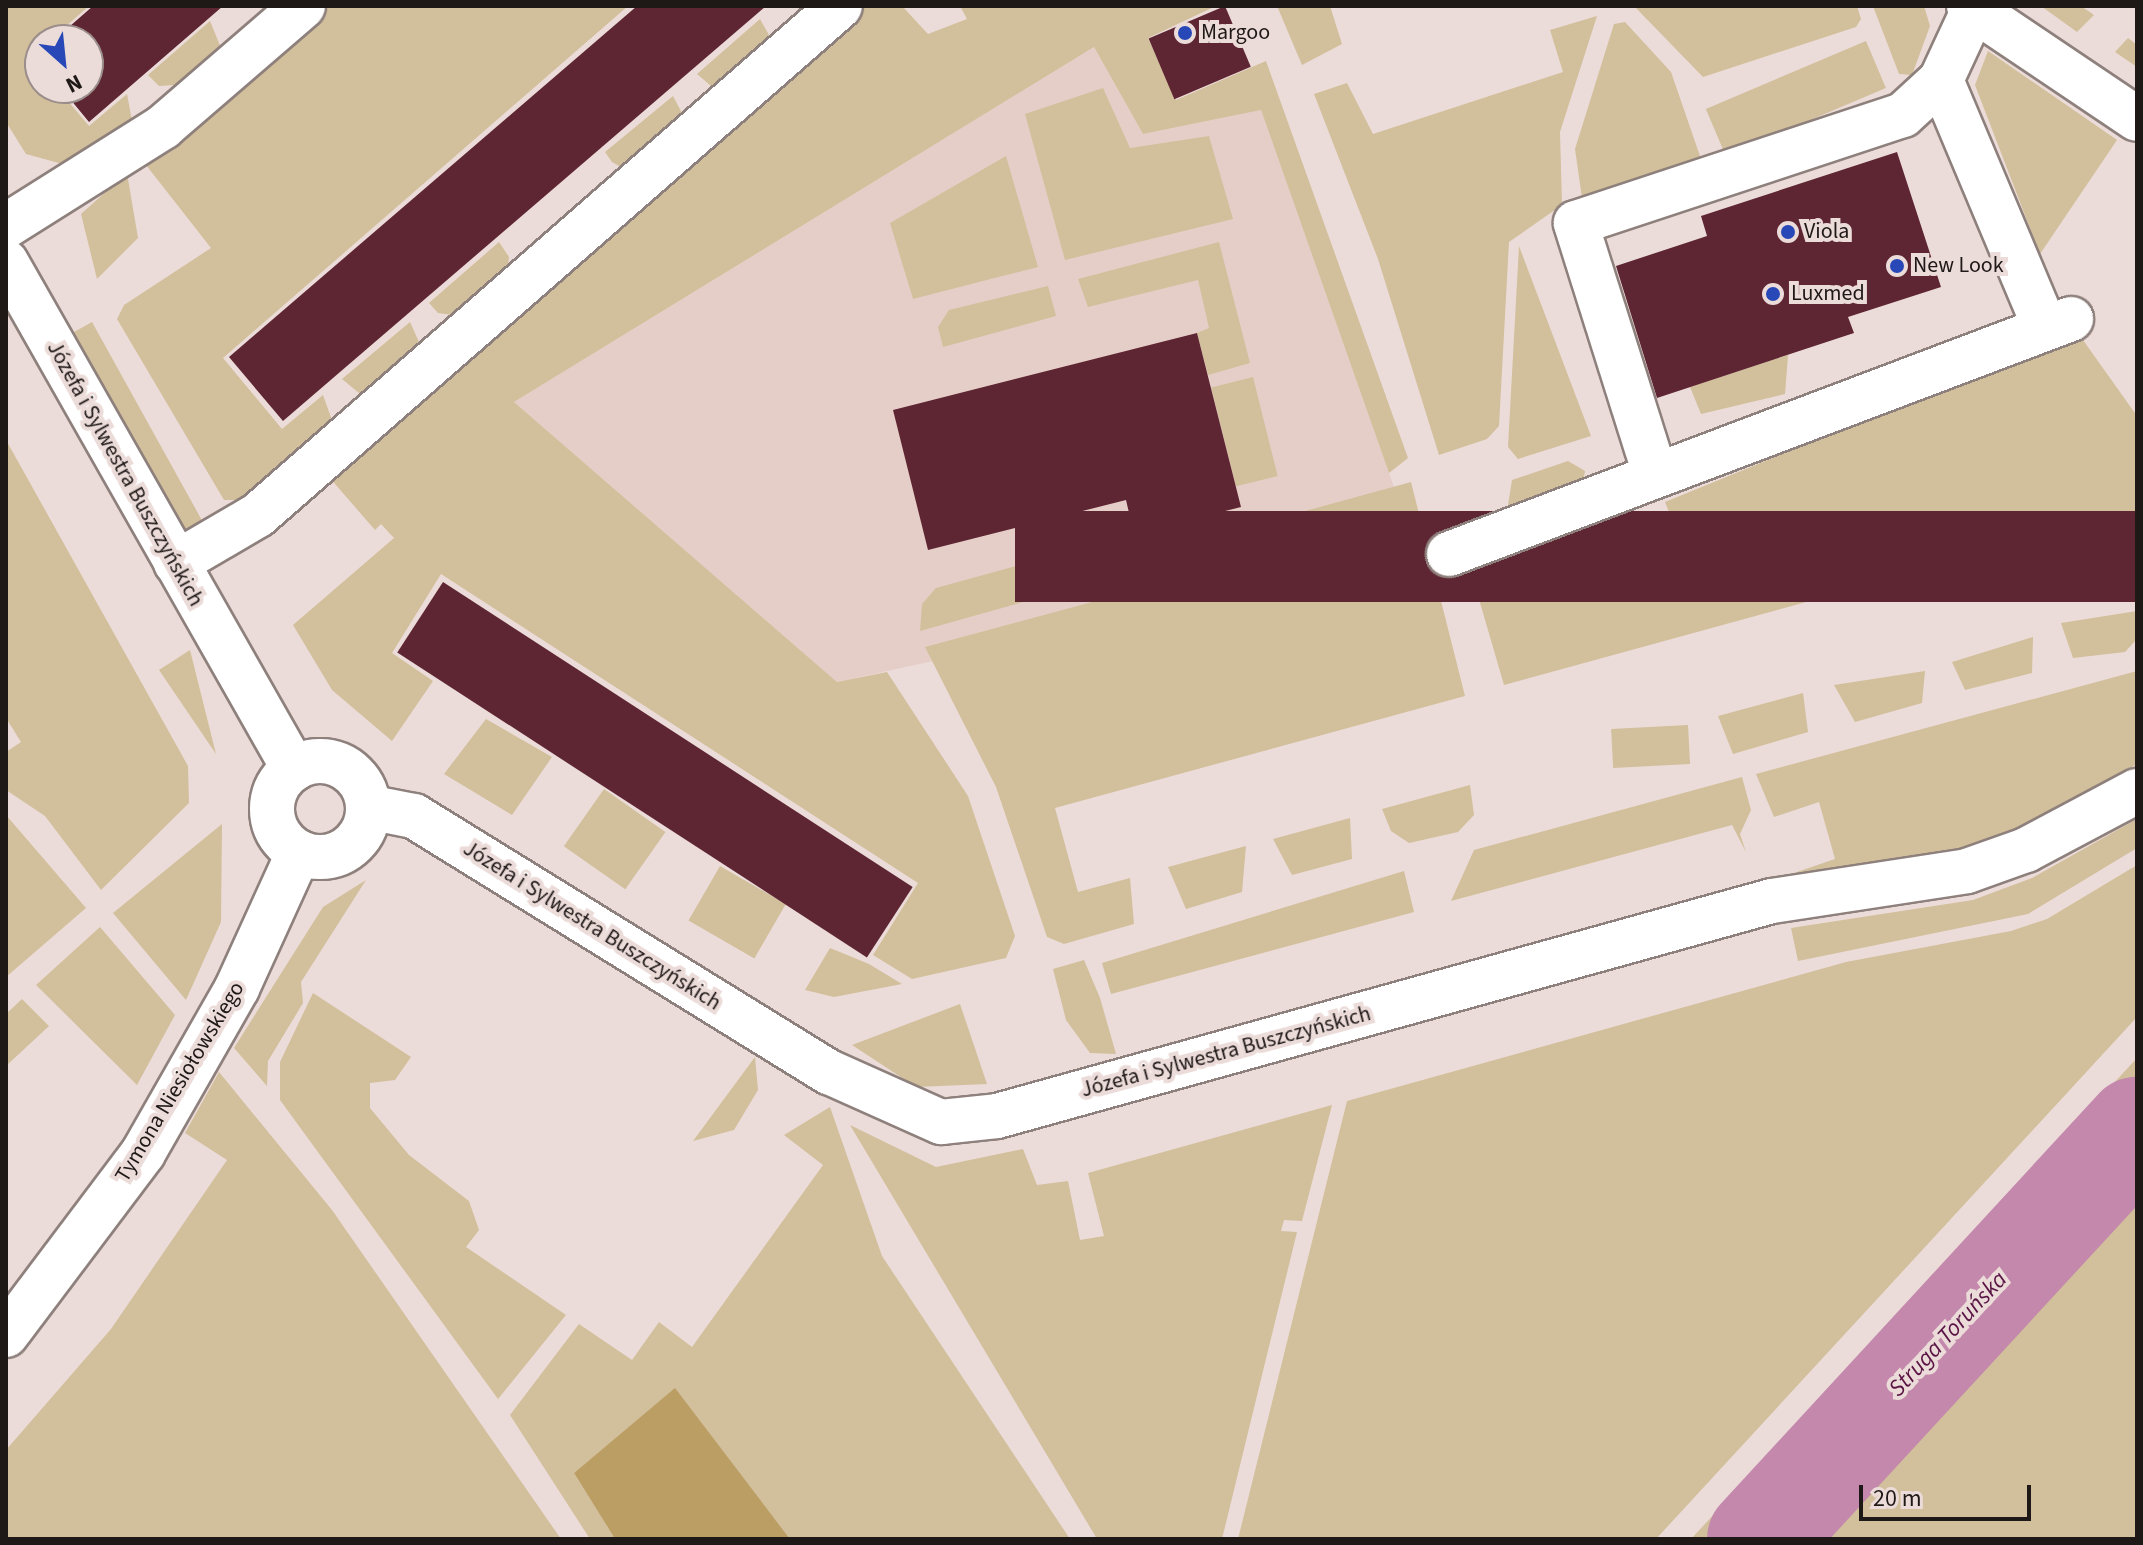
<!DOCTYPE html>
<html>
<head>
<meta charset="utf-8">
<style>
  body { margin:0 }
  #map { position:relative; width:2143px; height:1545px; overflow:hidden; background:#ecdcd9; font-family:"Source Sans 3",sans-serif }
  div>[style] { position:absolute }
  .built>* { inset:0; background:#e6cec8 }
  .green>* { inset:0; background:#d2bf9b; transform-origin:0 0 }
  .forest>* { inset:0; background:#bb9e63 }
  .river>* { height:104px; margin:-52px; padding:0 52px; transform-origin:52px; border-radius:52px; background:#c388ac }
  .building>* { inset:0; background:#5e2533; transform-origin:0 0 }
  .roads { filter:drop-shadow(2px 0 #8e807c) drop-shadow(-2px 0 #8e807c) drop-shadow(0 2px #8e807c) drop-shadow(0 -2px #8e807c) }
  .minor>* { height:44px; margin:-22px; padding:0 22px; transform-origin:22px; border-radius:22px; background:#fff }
  .minor>.ring { margin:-22px; padding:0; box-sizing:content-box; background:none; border:44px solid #fff; border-radius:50% }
  .dots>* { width:22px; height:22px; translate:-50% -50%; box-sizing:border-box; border:4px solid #ecdcd9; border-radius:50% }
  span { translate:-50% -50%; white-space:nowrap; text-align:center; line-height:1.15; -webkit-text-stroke:8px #ecdcd9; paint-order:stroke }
  .poi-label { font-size:22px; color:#1e1817 }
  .left { translate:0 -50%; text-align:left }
  .street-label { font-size:22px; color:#1e1817 }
  .water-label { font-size:24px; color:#591344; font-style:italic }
  .frame { position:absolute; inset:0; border:8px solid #1e1817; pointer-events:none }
  .north { position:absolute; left:24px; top:24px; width:80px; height:80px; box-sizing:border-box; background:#ecdcd9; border:2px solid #9a8e8b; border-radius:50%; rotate:153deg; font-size:22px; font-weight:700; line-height:32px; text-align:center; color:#1e1817 }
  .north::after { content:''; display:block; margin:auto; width:28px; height:36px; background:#2848b8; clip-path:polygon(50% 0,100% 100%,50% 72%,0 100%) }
  .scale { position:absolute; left:1859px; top:1485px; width:172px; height:36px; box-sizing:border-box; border:4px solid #1e1817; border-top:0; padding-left:10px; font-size:24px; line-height:28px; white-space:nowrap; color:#1e1817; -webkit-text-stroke:6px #ecdcd9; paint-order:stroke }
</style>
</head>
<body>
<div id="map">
  <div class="built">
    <div style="clip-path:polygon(1094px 47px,1143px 134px,1261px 110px,1418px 555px,837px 682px,514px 402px)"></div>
  </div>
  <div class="green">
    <div style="clip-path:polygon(6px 6px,89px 6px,50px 40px,40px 40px,30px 57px,40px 69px,40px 88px,57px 88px,89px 126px,127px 94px,133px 126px,66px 165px,26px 154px,6px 122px)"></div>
    <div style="clip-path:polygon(330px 6px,628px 6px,223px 358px,282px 429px,323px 395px,333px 423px,244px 500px,224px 500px,117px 319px,124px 305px,211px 248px,146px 165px)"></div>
    <div style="clip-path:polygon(863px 6px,902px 6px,928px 34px,967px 19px,960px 6px,1216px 6px,1148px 38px,1176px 100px,1266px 61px,1408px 458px,1389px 473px,1261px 110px,1143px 134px,1094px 47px,514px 402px,837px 682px,887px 672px,968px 796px,1015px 936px,1006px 958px,912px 979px,873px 955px,918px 883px,441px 574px,392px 653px,433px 681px,392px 741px,332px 690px,293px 625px,394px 538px,381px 524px,375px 530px,329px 477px)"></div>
    <div style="clip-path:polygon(1277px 6px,1330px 6px,1342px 44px,1302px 65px)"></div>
    <div style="clip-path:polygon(1634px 6px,1857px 6px,1861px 19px,1856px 27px,1703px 77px)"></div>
    <div style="clip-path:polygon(1873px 6px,1924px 6px,1930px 26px,1912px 75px,1899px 74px)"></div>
    <div style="clip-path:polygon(2041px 6px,2081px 6px,2094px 15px,2077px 32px)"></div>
    <div style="clip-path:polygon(1597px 16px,1560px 132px,1562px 205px,1509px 242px,1499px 426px,1487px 439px,1439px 455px,1378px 259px,1314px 94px,1347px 83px,1373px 134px,1563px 72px,1550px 30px)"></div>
    <div style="clip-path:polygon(760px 19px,774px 44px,718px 92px,697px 74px)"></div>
    <div style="clip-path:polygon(210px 21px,221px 48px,189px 84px,159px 86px,148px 75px)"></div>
    <div style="clip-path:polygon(1625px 22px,1671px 72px,1701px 159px,1583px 205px,1575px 149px,1614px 24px)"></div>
    <div style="clip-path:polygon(2128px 38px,2137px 45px,2137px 67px,2115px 52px)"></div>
    <div style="left:1866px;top:41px;width:51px;height:174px;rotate:67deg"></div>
    <div style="clip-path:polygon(1988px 51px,2117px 140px,2040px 254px,1975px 85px)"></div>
    <div style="clip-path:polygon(1103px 88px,1130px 148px,1209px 136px,1233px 219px,1065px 260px,1025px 114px)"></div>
    <div style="clip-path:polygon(673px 96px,683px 115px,624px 169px,612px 162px,605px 152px)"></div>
    <div style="clip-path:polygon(1006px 156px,1038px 267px,913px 299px,890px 223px)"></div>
    <div style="clip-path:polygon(127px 173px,138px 238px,97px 279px,81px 214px)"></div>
    <div style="clip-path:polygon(499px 242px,509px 257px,507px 275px,460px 316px,438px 313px,429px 303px)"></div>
    <div style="clip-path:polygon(1219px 242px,1250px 363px,1208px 375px,1197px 333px,1209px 328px,1198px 280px,1088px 307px,1078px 279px)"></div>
    <div style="clip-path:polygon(1519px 246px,1591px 436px,1518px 459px,1508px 447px)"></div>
    <div style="clip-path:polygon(1048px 286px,1056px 316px,943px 347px,938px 327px,949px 310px)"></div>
    <div style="left:92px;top:322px;width:236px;height:21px;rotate:61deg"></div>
    <div style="clip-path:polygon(410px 322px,423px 351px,365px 398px,342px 379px)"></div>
    <div style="clip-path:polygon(2078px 333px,2137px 416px,2137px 511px,1504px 685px,1469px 565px,1581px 540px,1593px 569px,1677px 533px,1665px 502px)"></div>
    <div style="clip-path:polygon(1788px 355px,1785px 394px,1701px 414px,1690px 387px)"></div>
    <div style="left:1253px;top:377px;width:102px;height:43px;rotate:76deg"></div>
    <div style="clip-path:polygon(6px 440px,188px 766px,189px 803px,101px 890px,45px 816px,6px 790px,6px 752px,21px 742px,6px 718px)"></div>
    <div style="clip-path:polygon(1568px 461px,1585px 471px,1581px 495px,1505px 524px,1512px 480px)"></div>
    <div style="clip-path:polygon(1411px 482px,1465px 696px,1055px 808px,1078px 892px,1130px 878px,1134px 924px,1064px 944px,1047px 937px,996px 787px,925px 647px,1096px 601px,1090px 570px)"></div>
    <div style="clip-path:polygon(1049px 557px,1069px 574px,1070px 589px,920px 631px,922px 604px,936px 588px)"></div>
    <div style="clip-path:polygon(2137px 611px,2137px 639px,2125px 652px,2073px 658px,2061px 623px)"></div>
    <div style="clip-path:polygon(2033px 637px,2032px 673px,1965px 690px,1952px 662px)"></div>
    <div style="clip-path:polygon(190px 650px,216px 754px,159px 670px)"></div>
    <div style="clip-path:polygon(1925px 671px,1922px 703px,1855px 722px,1834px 685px)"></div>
    <div style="clip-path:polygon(2137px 671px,2137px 764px,1989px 845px,1774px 880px,1835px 859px,1819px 802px,1774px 817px,1756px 774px)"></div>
    <div style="clip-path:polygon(1803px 693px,1808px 732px,1733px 754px,1718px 716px)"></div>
    <div style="clip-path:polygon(486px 719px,552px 757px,512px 815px,444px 774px)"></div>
    <div style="left:1688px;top:725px;width:39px;height:77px;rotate:87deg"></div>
    <div style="clip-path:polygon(1742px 777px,1751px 810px,1740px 834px,1746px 852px,1732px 825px,1451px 901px,1474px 850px)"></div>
    <div style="clip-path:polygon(1470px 785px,1474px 815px,1458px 832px,1409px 843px,1391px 831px,1382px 809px)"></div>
    <div style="left:604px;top:789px;width:75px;height:70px;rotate:35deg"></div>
    <div style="clip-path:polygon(6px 815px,86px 908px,6px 977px)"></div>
    <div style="clip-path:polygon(1350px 818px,1352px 859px,1292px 875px,1273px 839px)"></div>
    <div style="clip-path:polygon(2137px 819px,2137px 848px,2028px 914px,1798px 961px,1791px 928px,1973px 900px,2032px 878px)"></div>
    <div style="clip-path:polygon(222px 824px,221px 922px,186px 1000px,113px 913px)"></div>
    <div style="clip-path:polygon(1246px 846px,1242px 892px,1186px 909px,1168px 867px)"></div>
    <div style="clip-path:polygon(2137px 865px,2137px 1017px,1656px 1539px,1238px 1539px,1347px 1101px,1846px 962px,2011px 931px,2047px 919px)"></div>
    <div style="left:720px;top:866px;width:76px;height:63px;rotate:30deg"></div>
    <div style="clip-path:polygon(1404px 871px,1414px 912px,1111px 994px,1102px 963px)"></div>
    <div style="clip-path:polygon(366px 880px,301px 982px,303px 1003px,268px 1061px,267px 1086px,234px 1048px,323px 907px)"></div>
    <div style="clip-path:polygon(100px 927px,175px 1015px,137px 1085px,36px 985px)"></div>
    <div style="clip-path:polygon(830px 948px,869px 964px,902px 984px,834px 997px,805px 990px)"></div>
    <div style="clip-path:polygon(1084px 960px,1100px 998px,1116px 1054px,1090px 1053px,1066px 1020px,1053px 969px)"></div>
    <div style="clip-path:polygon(313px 993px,411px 1057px,395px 1080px,370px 1083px,370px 1108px,409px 1155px,469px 1201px,479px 1230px,466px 1247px,566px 1315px,498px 1399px,280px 1100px,280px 1062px)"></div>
    <div style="clip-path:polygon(22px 999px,49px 1026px,6px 1066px,6px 1014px)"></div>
    <div style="clip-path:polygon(960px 1004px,987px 1084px,916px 1087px,852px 1045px)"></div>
    <div style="clip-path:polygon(755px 1057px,758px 1090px,734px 1130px,693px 1141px)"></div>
    <div style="clip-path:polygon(2137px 1058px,2137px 1123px,1746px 1539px,1691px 1539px)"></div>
    <div style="clip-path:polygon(219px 1072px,332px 1210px,561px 1539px,6px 1539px,6px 1450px,111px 1329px,227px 1160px,185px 1133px)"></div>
    <div style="clip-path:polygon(1332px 1105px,1302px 1221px,1284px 1220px,1281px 1231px,1297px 1232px,1222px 1539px,1097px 1539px,850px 1125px,936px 1167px,1023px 1149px,1037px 1185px,1068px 1181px,1080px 1240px,1104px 1236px,1088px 1173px)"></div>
    <div style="clip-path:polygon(830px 1107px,882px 1256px,1070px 1539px,790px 1539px,675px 1389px,574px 1473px,615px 1539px,590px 1539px,510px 1415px,579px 1324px,632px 1360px,659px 1322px,692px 1347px,823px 1165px,784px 1135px)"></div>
    <div style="clip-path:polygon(2137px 1181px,2137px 1539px,1795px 1539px)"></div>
  </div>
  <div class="forest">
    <div style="clip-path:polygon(675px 1388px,790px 1539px,615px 1539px,574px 1473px)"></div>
  </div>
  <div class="river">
    <div style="left:1759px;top:1539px;width:558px;rotate:-47.33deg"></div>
  </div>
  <div class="building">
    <div style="clip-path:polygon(93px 6px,223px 6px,89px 122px,61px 88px,88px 88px,88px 40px,54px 40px)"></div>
    <div style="clip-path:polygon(637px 6px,766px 6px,283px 421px,229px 357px)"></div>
    <div style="left:1225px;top:6px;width:66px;height:83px;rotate:67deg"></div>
    <div style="clip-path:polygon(1897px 152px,1941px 287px,1848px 317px,1854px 333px,1657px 398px,1616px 266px,1707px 236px,1701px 216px)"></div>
    <div style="clip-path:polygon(1197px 333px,1241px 507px,1134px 534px,1126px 500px,928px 550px,893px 410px)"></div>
    <div style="left:2137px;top:511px;width:91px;height:1122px;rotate:90deg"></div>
    <div style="left:443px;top:582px;width:560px;height:84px;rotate:33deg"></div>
  </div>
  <div class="roads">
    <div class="minor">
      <div style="left:1969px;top:6px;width:202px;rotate:33.9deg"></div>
      <div style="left:1974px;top:9px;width:78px;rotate:114.9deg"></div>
      <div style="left:1941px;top:80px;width:268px;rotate:67.2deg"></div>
      <div style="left:6px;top:226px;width:186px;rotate:-32.2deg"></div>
      <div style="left:163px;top:127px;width:185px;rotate:-40.8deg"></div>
      <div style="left:6px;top:262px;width:583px;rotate:60.4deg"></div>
      <div style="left:1654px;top:471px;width:260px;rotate:-107.5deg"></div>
      <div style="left:1576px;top:223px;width:344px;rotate:-18.3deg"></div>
      <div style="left:1903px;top:115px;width:52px;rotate:-42.6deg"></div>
      <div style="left:1449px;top:554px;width:665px;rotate:-20.7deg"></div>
      <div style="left:176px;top:563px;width:95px;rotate:-30.3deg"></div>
      <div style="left:258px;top:515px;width:773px;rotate:-41.17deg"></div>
      <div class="ring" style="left:272px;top:761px;width:52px;height:52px"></div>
      <div style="left:368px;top:807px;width:47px;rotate:11.1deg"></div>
      <div style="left:414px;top:816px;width:488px;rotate:31.7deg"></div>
      <div style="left:829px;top:1072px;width:123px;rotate:24.1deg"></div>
      <div style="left:941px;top:1122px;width:56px;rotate:-6.1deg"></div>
      <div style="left:997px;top:1116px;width:804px;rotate:-15.51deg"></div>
      <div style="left:1772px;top:901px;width:197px;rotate:-8.7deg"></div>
      <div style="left:1967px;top:871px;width:63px;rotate:-19.6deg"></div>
      <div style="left:2026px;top:850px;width:126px;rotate:-28deg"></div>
      <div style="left:6px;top:1335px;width:228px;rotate:-53deg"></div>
      <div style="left:143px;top:1153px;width:190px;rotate:-60.3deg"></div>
      <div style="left:237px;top:988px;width:149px;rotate:-65.5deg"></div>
    </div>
  </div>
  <div class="dots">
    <div style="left:1185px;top:33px;background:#2848b8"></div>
    <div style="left:1788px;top:232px;background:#2848b8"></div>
    <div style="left:1897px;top:266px;background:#2848b8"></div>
    <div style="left:1773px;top:294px;background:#2848b8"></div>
  </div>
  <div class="poi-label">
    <span class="left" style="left:1201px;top:33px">Margoo</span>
    <span class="left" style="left:1804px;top:232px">Viola</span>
    <span class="left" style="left:1913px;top:266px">New Look</span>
    <span class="left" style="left:1791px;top:294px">Luxmed</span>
  </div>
  <div class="street-label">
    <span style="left:125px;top:474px;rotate:61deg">Józefa i Sylwestra Buszczyńskich</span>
    <span style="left:592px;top:926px;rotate:32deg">Józefa i Sylwestra Buszczyńskich</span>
    <span style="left:1226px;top:1052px;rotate:-15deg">Józefa i Sylwestra Buszczyńskich</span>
    <span style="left:180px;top:1082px;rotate:-59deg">Tymona Niesiołowskiego</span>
  </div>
  <div class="water-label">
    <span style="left:1948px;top:1334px;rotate:-47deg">Struga Toruńska</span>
  </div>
  <div class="frame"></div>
  <div class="north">N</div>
  <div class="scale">20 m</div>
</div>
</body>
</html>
